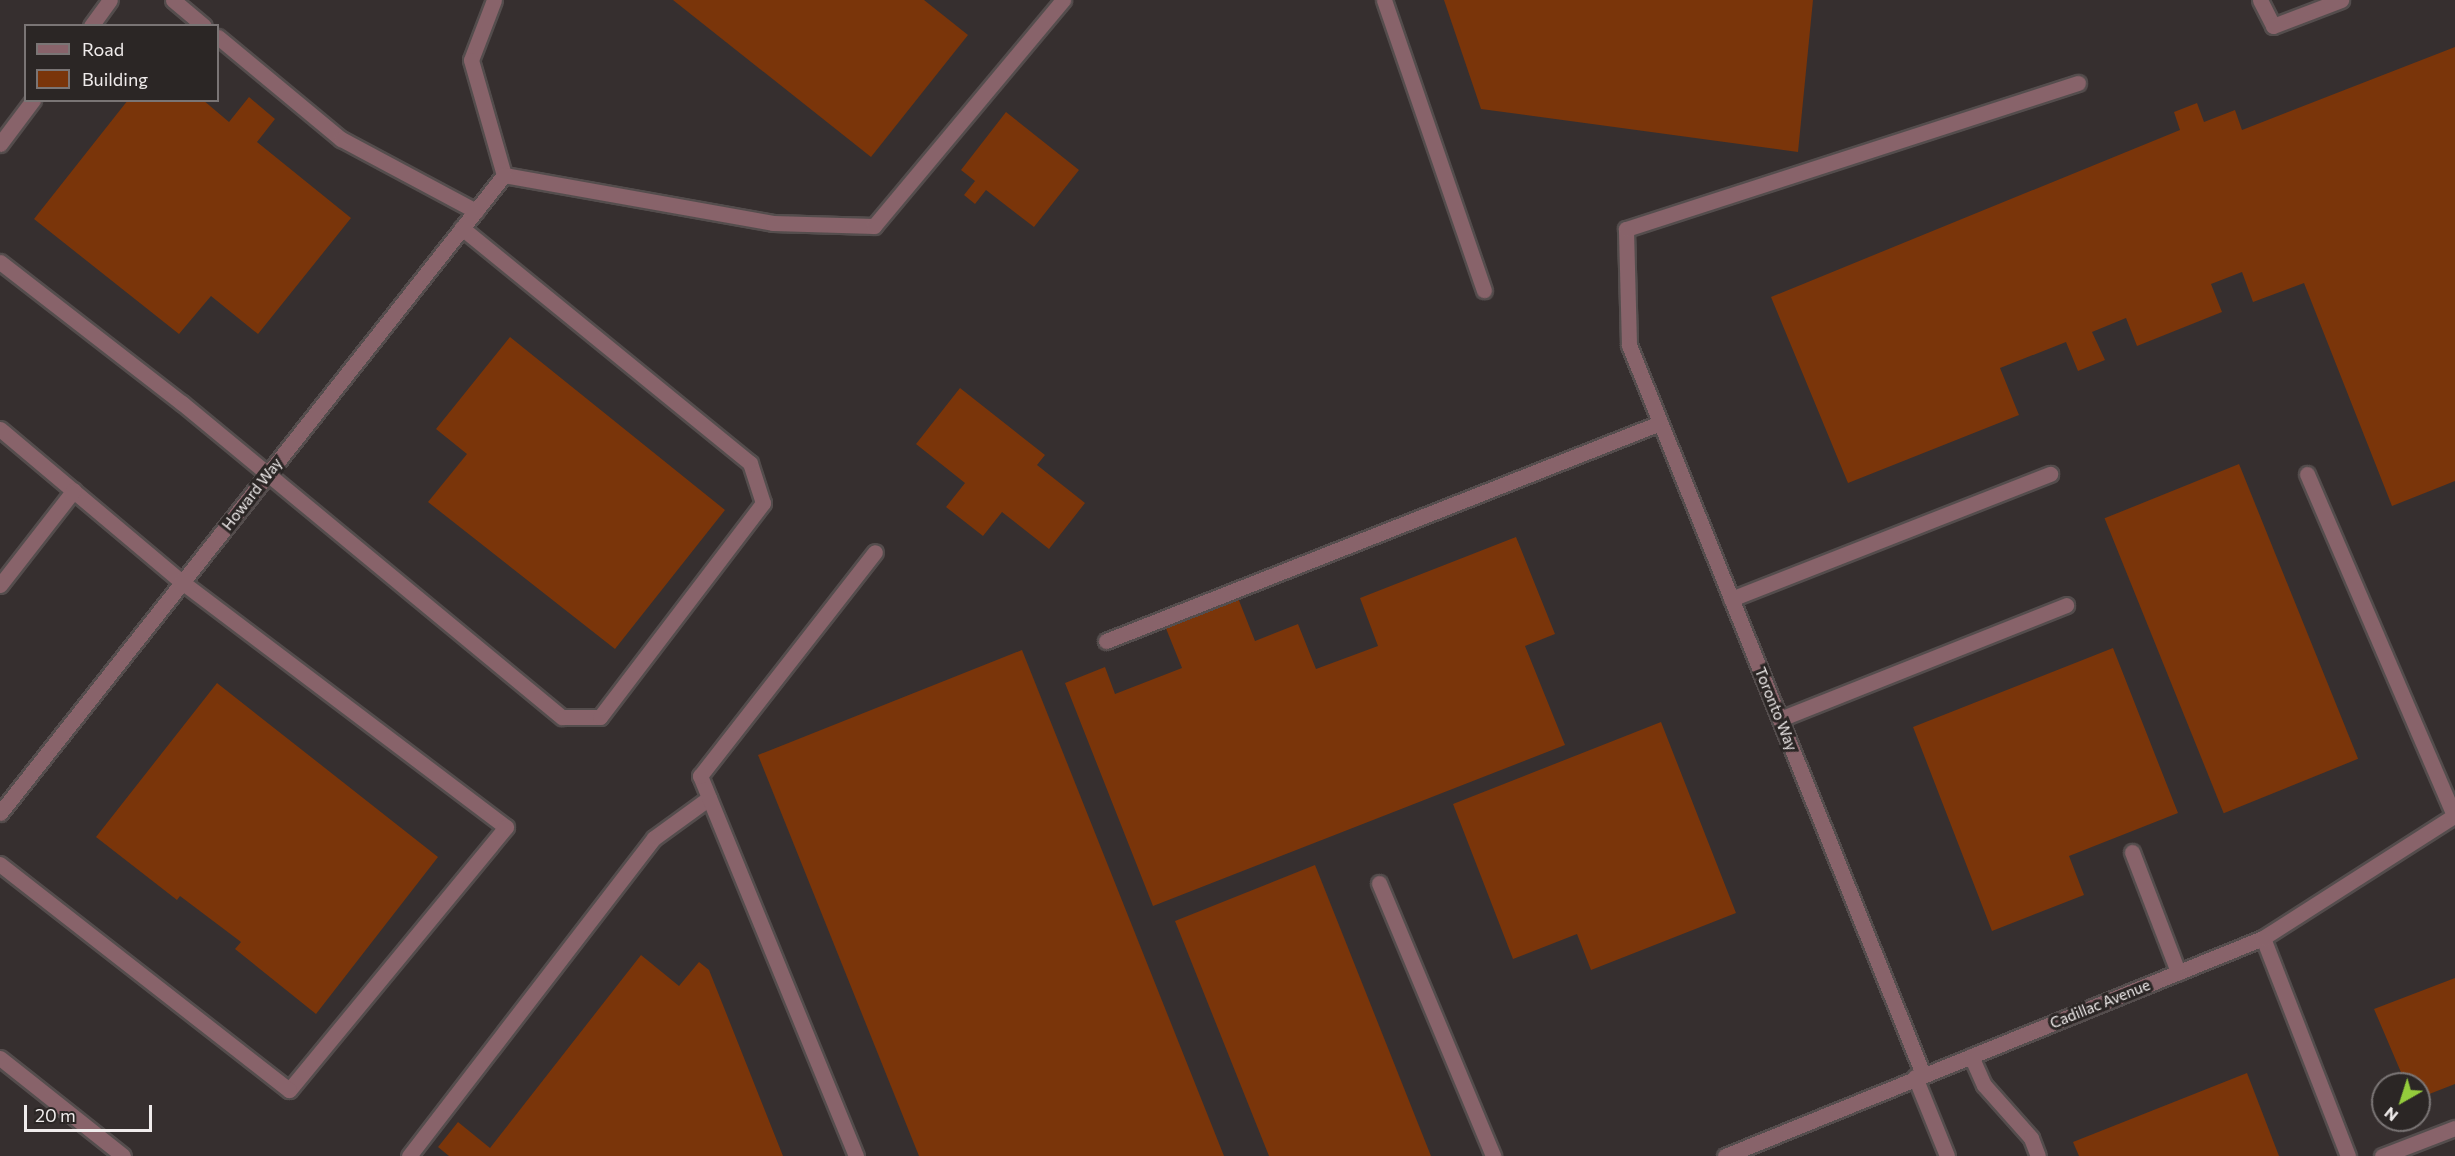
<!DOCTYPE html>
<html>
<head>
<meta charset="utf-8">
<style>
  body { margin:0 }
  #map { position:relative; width:2455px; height:1156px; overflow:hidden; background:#362f2f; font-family:Commissioner,sans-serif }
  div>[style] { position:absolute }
  .building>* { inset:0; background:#7a350a; transform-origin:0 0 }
  .roads { filter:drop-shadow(2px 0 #544d4d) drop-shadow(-2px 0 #544d4d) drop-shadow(0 2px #544d4d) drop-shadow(0 -2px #544d4d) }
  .service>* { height:15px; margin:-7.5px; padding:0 7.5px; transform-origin:7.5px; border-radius:7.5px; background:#88636a }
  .minor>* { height:15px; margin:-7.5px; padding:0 7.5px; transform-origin:7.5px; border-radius:7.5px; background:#88636a }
  .tertiary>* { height:15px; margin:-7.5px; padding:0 7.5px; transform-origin:7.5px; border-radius:7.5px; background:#88636a }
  span { translate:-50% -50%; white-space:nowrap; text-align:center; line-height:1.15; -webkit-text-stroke:6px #2b2625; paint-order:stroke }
  .street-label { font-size:15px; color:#f0ecec }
  .legend { position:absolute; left:24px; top:24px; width:195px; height:78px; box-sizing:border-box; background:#2b2625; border:2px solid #7a7575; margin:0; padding:8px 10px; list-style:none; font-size:18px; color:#f0ecec }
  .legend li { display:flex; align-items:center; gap:12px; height:30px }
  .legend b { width:30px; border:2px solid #7a7575 }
  .north { position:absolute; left:2371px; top:1072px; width:60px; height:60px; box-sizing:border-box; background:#2b2625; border:2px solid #7a7575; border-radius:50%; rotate:219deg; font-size:16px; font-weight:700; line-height:24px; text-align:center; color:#f0ecec }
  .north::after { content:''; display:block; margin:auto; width:21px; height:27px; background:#94cc3c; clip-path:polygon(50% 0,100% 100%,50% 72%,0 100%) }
  .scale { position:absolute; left:24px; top:1105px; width:128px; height:27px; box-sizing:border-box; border:3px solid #f0ecec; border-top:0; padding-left:8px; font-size:18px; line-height:21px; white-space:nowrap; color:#f0ecec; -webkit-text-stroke:4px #2b2625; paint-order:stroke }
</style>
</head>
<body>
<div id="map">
  <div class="building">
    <div style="clip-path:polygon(673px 0,924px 0,968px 35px,871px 157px)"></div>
    <div style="clip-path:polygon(1444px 0,1813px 0,1798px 152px,1481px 109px)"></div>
    <div style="clip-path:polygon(2455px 47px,2455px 481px,2392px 506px,2304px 283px,2253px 302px,2242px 272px,2211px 284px,2222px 312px,2137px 346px,2126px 318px,2092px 332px,2105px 360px,2078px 371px,2066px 342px,2000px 368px,2019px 415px,1848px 483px,1771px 297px,2180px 130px,2174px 112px,2197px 103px,2204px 122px,2235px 110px,2242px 130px)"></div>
    <div style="clip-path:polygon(249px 97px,275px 119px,257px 142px,351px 218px,258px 334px,211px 296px,179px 334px,34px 219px,128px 100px,203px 100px,229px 122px)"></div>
    <div style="clip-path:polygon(1006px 112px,1079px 170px,1034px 227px,986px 190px,975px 204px,964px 195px,975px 181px,961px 170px)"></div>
    <div style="clip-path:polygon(510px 337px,725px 510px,615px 649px,428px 502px,467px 454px,436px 429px)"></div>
    <div style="clip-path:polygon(960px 388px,1045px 455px,1037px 465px,1085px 503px,1049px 549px,1002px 512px,983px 536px,946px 507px,965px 483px,916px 444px)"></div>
    <div style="left:2239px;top:464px;width:318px;height:145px;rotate:68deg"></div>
    <div style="clip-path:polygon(1516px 537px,1555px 634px,1525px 646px,1565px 745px,1153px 906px,1065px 683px,1105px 667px,1115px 694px,1182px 668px,1165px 626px,1238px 598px,1255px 641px,1298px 624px,1316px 669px,1378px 646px,1360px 598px)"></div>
    <div style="clip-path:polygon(2113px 648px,2178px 813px,2069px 856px,2084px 895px,1992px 931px,1913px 727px)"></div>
    <div style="clip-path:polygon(1022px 650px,1224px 1156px,919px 1156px,758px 755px)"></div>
    <div style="clip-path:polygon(217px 683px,438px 857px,316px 1014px,235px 949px,241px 942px,180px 896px,177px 900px,96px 837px)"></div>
    <div style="clip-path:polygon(1661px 722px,1736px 913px,1591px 970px,1577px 934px,1513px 959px,1453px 804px)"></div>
    <div style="clip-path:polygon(1315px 865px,1431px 1156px,1269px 1156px,1175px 921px)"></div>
    <div style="clip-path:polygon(641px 955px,679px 986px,699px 962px,709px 970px,783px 1156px,449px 1156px,438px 1147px,458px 1122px,490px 1148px)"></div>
    <div style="clip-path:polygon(2455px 978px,2455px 1084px,2419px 1098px,2419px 1084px,2406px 1084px,2374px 1009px)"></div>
    <div style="clip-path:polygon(2247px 1073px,2279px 1156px,2079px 1156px,2073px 1142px)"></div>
  </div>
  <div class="roads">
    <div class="service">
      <div style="left:173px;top:0;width:40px;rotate:40deg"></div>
      <div style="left:494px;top:0;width:64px;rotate:111deg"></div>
      <div style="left:471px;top:60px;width:120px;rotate:74deg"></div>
      <div style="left:504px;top:175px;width:273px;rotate:10.1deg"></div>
      <div style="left:773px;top:223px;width:101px;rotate:1.7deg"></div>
      <div style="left:874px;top:226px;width:295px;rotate:-50.1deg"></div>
      <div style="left:1384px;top:0;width:307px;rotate:71deg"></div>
      <div style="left:2260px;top:0;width:29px;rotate:63deg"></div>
      <div style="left:2273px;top:26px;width:73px;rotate:-20.9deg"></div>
      <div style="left:91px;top:26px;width:32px;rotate:-54deg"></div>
      <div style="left:218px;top:37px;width:160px;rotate:39.7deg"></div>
      <div style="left:341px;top:139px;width:153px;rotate:28.1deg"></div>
      <div style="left:0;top:144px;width:55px;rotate:-53.1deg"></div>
      <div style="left:0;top:262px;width:230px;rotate:37.8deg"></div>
      <div style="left:182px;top:403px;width:493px;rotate:39.6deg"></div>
      <div style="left:562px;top:717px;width:38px"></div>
      <div style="left:600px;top:717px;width:269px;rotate:-52.7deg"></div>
      <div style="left:763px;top:503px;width:42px;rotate:-108deg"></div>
      <div style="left:750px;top:463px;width:372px;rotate:-140.8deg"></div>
      <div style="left:1629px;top:345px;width:116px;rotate:-91.5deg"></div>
      <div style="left:1626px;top:229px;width:475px;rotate:-17.9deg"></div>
      <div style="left:0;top:429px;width:238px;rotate:40.1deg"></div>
      <div style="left:182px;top:582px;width:406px;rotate:37.1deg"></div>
      <div style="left:506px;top:827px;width:341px;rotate:129.5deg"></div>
      <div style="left:289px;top:1090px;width:367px;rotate:-142deg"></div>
      <div style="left:2307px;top:474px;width:372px;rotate:66.7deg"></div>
      <div style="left:0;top:585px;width:120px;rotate:-52.1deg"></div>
      <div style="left:1731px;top:599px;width:343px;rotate:-21.4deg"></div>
      <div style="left:1106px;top:641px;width:595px;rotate:-21.48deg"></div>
      <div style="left:1780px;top:719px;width:308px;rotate:-21.7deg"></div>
      <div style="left:2132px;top:852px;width:129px;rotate:69deg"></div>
      <div style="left:1379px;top:883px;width:296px;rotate:67.3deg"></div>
      <div style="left:2263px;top:938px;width:234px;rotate:68.7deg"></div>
      <div style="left:1971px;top:1056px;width:32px;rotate:66deg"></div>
      <div style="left:1984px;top:1085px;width:71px;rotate:48.4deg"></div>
      <div style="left:2031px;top:1138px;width:19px;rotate:69deg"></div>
      <div style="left:1915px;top:1077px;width:85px;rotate:67.9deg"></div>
      <div style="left:409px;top:1156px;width:401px;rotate:-52.4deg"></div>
      <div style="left:654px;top:838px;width:68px;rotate:-36deg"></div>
      <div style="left:856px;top:1156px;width:411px;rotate:-112.3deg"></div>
      <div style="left:700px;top:776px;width:284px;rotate:-52deg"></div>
      <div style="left:2382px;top:1156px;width:78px;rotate:-21deg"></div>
    </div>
    <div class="minor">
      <div style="left:1629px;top:345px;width:786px;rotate:68.04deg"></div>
      <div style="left:0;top:813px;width:813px;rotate:-51.69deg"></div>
    </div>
    <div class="tertiary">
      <div style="left:0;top:1058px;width:157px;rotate:38.5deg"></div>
      <div style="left:1725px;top:1156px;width:580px;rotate:-22.06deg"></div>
      <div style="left:2263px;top:938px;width:228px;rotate:-32.6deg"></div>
    </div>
  </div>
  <div class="street-label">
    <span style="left:252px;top:494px;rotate:-52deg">Howard Way</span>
    <span style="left:1776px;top:709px;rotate:68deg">Toronto Way</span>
    <span style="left:2100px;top:1004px;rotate:-22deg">Cadillac Avenue</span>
  </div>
  <ul class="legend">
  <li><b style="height:8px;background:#88636a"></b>Road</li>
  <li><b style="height:16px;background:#7a350a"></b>Building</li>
  </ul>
  <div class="north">N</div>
  <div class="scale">20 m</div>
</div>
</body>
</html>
